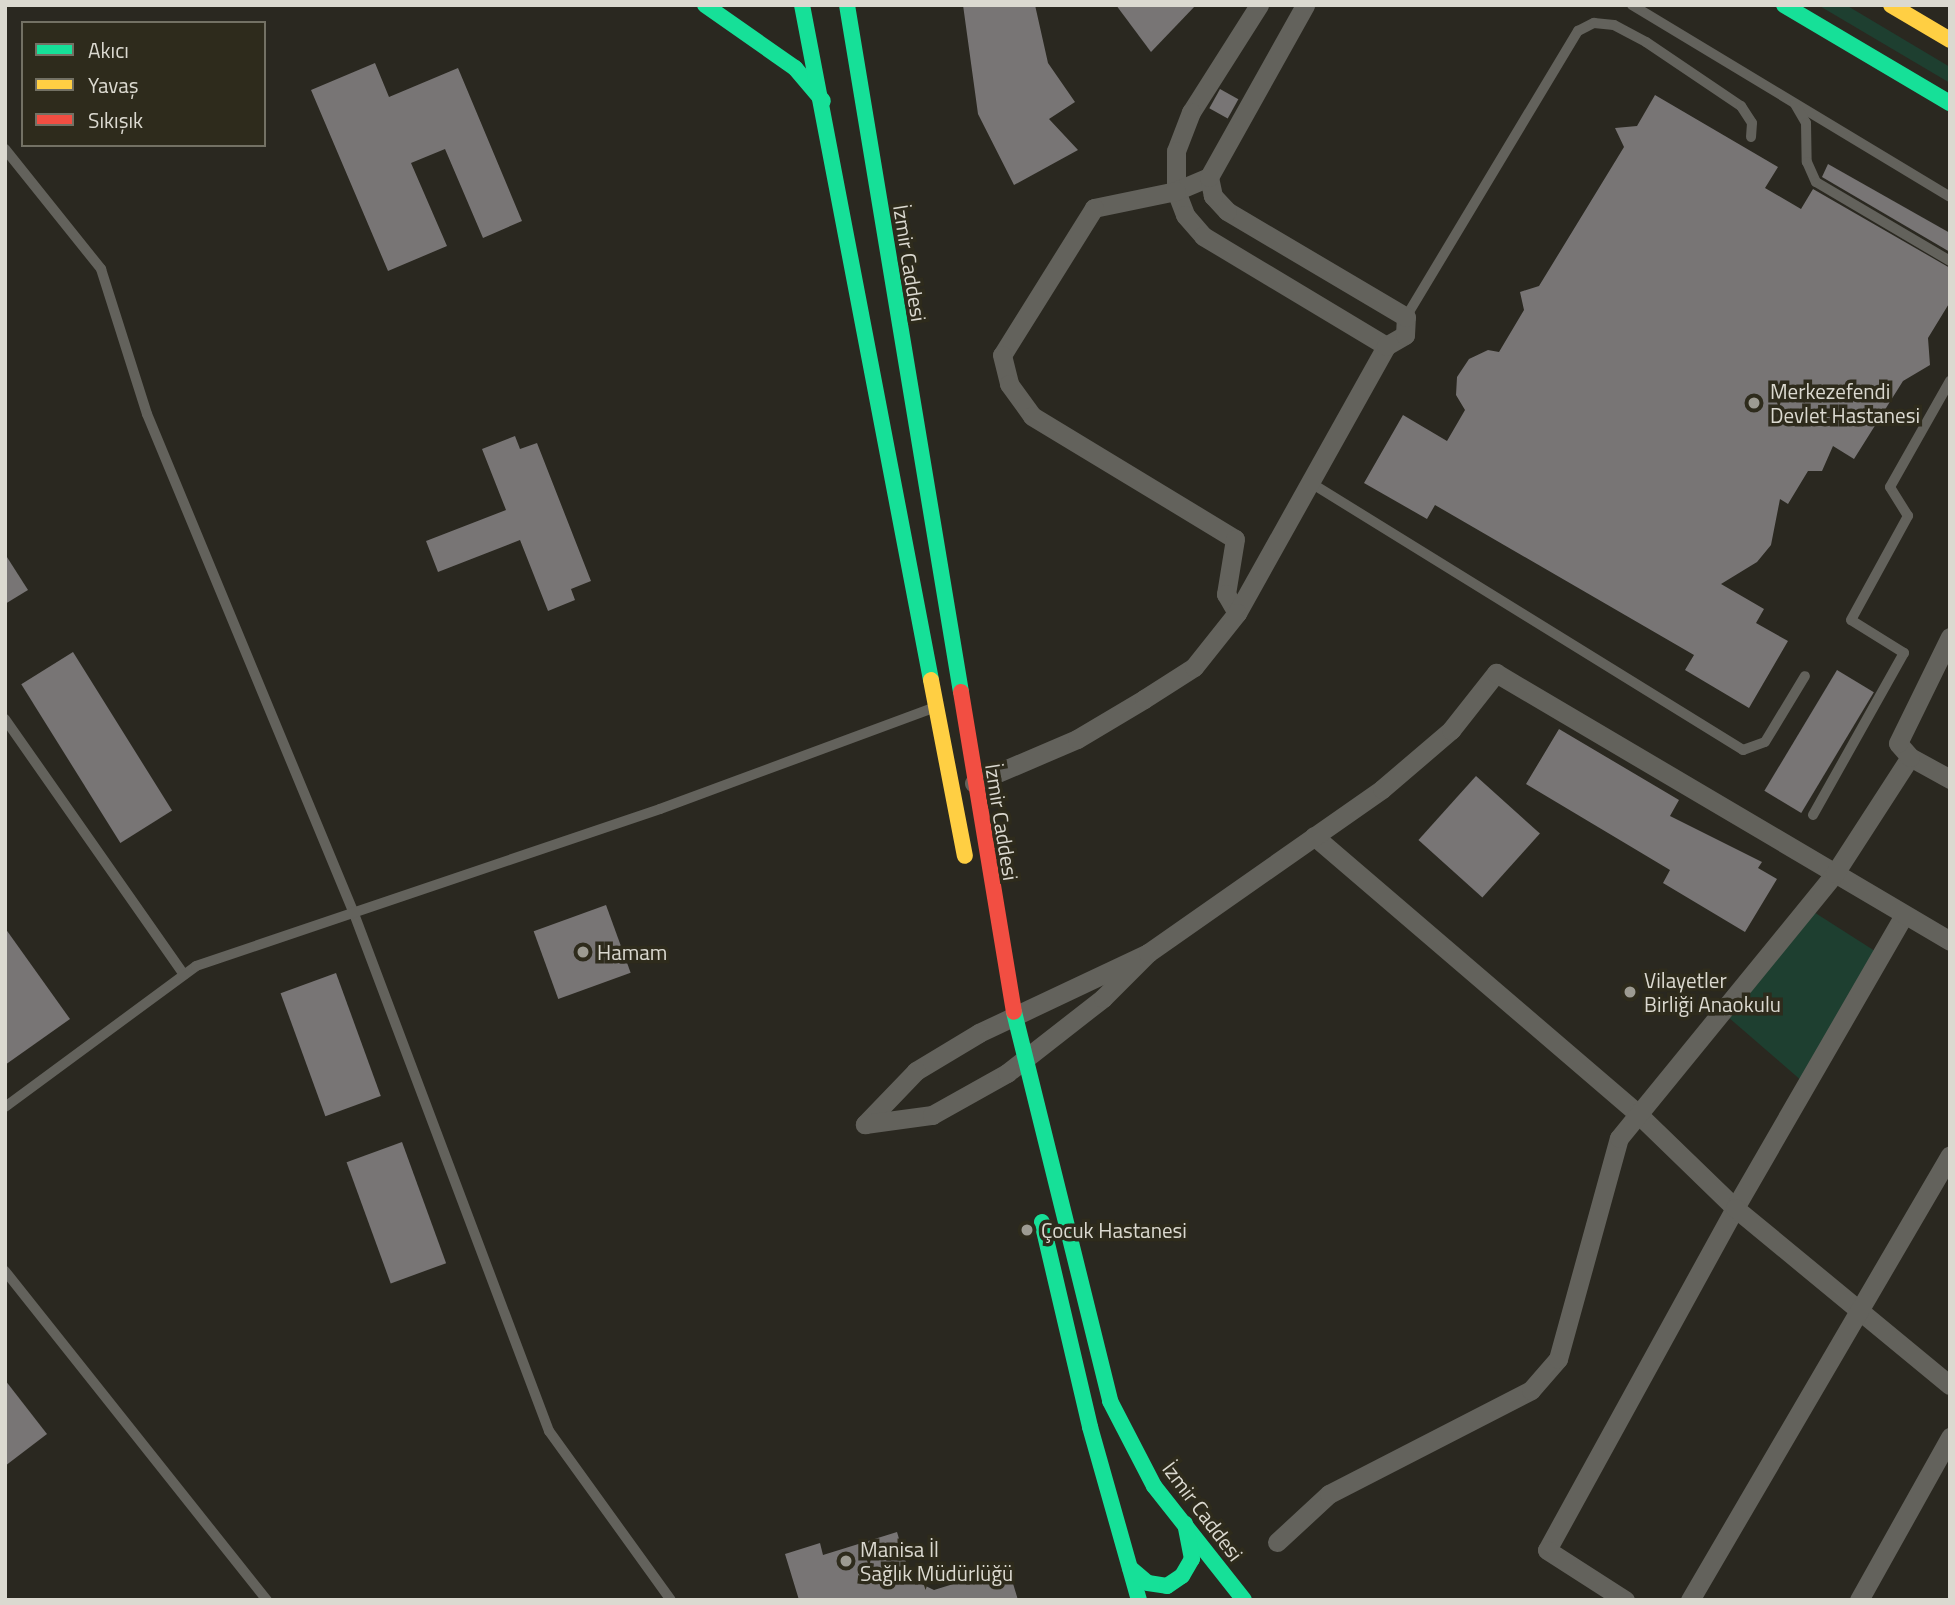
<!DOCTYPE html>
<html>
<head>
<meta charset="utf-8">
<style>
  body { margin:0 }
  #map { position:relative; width:1955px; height:1605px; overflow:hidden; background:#2a2820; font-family:"Titillium Web",sans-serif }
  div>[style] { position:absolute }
  .green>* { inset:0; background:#1e3f30 }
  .building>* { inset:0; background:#787575; transform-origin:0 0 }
  .lane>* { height:10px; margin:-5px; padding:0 5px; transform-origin:5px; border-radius:5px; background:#63625c }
  .street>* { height:19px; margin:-9.5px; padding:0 9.5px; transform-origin:9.5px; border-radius:9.5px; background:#63625c }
  .fast>* { height:16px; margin:-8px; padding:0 8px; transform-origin:8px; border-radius:8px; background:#16e098 }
  .slow>* { height:16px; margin:-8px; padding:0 8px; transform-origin:8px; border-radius:8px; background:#ffcf43 }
  .jam>* { height:16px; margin:-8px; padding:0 8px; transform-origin:8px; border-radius:8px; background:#f24e42 }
  .dots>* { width:19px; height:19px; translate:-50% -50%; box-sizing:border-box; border:4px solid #2e2b1c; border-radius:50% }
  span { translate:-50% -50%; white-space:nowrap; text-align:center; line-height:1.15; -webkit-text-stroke:7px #2e2b1c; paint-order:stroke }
  .street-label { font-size:21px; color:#dbd9d0 }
  .poi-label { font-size:21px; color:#dbd9d0 }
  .left { translate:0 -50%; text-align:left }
  .frame { position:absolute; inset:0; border:7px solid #dbd9d0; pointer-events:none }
  .legend { position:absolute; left:21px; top:21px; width:245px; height:126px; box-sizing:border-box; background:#2e2b1c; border:2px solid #737164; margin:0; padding:9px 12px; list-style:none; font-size:21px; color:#dbd9d0 }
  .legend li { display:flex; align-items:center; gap:14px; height:35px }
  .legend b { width:35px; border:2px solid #737164 }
</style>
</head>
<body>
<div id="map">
  <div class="green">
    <div style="clip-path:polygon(1818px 5px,1846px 5px,1950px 67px,1950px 83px)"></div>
    <div style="clip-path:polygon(1806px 907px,1878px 953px,1803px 1082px,1728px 1017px)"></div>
  </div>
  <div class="building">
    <div style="clip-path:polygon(963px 5px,1035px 5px,1048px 63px,1075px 102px,1049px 119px,1078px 150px,1014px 185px,978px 114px)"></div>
    <div style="clip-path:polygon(1116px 5px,1196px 5px,1151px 52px)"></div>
    <div style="clip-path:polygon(375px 63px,389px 97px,458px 68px,522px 221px,483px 238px,445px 149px,411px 163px,447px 246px,388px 271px,311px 90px)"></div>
    <div style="left:1220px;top:89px;width:21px;height:22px;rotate:29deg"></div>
    <div style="clip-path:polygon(1655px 95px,1778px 167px,1765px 188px,1801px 209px,1813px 189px,1950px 268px,1950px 302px,1928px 338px,1930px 365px,1903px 381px,1854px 459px,1833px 446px,1822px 471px,1808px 471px,1788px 504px,1780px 499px,1771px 545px,1757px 562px,1721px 584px,1764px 609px,1756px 623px,1788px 641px,1749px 708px,1685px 670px,1694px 655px,1435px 505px,1427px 519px,1364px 483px,1403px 415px,1447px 441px,1465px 410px,1456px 395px,1457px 377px,1469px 359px,1488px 350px,1499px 352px,1524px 310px,1520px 292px,1539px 286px,1624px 147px,1615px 128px,1637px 126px)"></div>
    <div style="clip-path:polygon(1828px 164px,1950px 233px,1950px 252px,1822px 177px)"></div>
    <div style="clip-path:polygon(515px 436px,520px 449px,537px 443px,591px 581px,571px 589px,575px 600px,548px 611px,520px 540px,438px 572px,426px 541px,506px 510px,482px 449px)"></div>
    <div style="clip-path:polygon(5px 554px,28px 590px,5px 604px)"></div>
    <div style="left:73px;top:652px;width:187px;height:61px;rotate:58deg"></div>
    <div style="left:1837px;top:670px;width:43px;height:141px;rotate:31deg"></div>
    <div style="clip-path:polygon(1559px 729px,1679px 800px,1670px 816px,1762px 862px,1758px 868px,1777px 879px,1745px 932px,1663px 883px,1670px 870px,1526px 784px)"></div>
    <div style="left:1476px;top:776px;width:86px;height:86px;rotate:42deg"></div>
    <div style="left:606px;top:905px;width:72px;height:77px;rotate:70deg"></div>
    <div style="clip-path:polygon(5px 928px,70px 1019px,5px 1065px)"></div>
    <div style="left:336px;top:973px;width:131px;height:59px;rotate:70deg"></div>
    <div style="left:402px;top:1142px;width:129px;height:59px;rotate:70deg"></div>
    <div style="clip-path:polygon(5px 1380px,47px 1434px,5px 1466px)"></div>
    <div style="clip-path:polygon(897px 1532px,911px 1579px,934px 1590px,1008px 1567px,1018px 1600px,799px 1600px,785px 1554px,820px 1543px,823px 1555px)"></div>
  </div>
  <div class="lane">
    <div style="left:1632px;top:5px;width:371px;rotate:31.1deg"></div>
    <div style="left:1795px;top:104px;width:22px;rotate:60deg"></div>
    <div style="left:1806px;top:123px;width:39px;rotate:89deg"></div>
    <div style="left:1807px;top:162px;width:22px;rotate:66deg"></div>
    <div style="left:1816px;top:182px;width:156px;rotate:30.5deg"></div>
    <div style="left:5px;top:149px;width:154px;rotate:51.3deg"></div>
    <div style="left:101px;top:269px;width:152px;rotate:72.4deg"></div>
    <div style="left:147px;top:414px;width:538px;rotate:67.49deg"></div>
    <div style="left:353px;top:911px;width:556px;rotate:69.35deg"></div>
    <div style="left:549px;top:1431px;width:208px;rotate:54.2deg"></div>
    <div style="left:1406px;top:317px;width:334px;rotate:-59deg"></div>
    <div style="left:1578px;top:31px;width:18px;rotate:-27deg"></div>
    <div style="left:1594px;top:23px;width:20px;rotate:6deg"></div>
    <div style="left:1614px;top:25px;width:36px;rotate:28deg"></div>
    <div style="left:1646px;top:42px;width:115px;rotate:34deg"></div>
    <div style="left:1741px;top:106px;width:20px;rotate:57deg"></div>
    <div style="left:1752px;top:123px;width:14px;rotate:94deg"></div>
    <div style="left:1311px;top:483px;width:508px;rotate:31.72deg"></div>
    <div style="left:1743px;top:750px;width:23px;rotate:-20deg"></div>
    <div style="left:1765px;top:742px;width:77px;rotate:-58.8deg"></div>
    <div style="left:5px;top:719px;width:312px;rotate:55deg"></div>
    <div style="left:1813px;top:815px;width:186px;rotate:-60.7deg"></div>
    <div style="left:1904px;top:653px;width:62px;rotate:-148.1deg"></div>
    <div style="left:1851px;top:620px;width:119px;rotate:-61.3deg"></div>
    <div style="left:1908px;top:516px;width:34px;rotate:-122deg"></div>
    <div style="left:1890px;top:487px;width:122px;rotate:-60.5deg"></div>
    <div style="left:5px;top:1107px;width:237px;rotate:-36.4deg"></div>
    <div style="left:196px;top:966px;width:490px;rotate:-18.7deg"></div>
    <div style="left:660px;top:809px;width:291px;rotate:-20.3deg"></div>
    <div style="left:5px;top:1271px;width:421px;rotate:51.5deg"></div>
  </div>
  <div class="street">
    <div style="left:1259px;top:5px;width:127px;rotate:122.4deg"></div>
    <div style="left:1191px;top:112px;width:42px;rotate:111deg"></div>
    <div style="left:1176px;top:151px;width:40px;rotate:90deg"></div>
    <div style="left:1176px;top:191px;width:26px;rotate:69deg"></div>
    <div style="left:1185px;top:215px;width:28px;rotate:49deg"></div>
    <div style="left:1203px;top:236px;width:214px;rotate:31deg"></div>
    <div style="left:1209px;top:177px;width:36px;rotate:157deg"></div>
    <div style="left:1176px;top:191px;width:84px;rotate:168.3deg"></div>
    <div style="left:1094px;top:208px;width:173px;rotate:122deg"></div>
    <div style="left:1002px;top:355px;width:30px;rotate:76deg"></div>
    <div style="left:1009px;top:384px;width:39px;rotate:54deg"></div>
    <div style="left:1032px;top:416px;width:237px;rotate:31.2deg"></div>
    <div style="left:1235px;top:539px;width:56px;rotate:99.3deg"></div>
    <div style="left:1226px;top:594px;width:22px;rotate:60deg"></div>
    <div style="left:1237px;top:613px;width:306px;rotate:-60.8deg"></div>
    <div style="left:1386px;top:346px;width:22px;rotate:-30deg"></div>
    <div style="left:1405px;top:335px;width:18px;rotate:-87deg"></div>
    <div style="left:1406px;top:317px;width:208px;rotate:-149.4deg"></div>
    <div style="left:1227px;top:211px;width:21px;rotate:-133deg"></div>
    <div style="left:1213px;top:196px;width:19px;rotate:-102deg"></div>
    <div style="left:1209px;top:177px;width:197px;rotate:-60.8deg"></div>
    <div style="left:1910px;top:757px;width:46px;rotate:28.8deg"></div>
    <div style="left:974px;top:783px;width:112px;rotate:-23.1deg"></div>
    <div style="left:1077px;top:739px;width:78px;rotate:-30.8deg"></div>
    <div style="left:1144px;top:699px;width:59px;rotate:-32.6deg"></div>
    <div style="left:1194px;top:667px;width:69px;rotate:-51.5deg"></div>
    <div style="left:1314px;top:836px;width:426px;rotate:40.6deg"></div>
    <div style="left:1637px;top:1113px;width:136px;rotate:44.1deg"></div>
    <div style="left:1735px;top:1208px;width:390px;rotate:118.8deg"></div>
    <div style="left:1547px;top:1550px;width:93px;rotate:32.7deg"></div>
    <div style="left:1904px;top:915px;width:338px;rotate:120deg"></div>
    <div style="left:1735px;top:1208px;width:278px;rotate:39.5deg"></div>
    <div style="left:1148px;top:953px;width:187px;rotate:154.7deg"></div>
    <div style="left:979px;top:1033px;width:74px;rotate:148.9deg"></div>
    <div style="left:916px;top:1071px;width:74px;rotate:133.9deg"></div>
    <div style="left:865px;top:1124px;width:68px;rotate:-7.7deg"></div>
    <div style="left:932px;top:1115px;width:86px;rotate:-29.2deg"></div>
    <div style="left:1007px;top:1073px;width:122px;rotate:-38deg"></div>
    <div style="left:1103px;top:998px;width:64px;rotate:-45deg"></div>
    <div style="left:1148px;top:953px;width:286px;rotate:-35deg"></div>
    <div style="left:1382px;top:789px;width:91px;rotate:-40.5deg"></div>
    <div style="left:1451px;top:730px;width:73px;rotate:-51.7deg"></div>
    <div style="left:1496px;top:673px;width:527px;rotate:30.55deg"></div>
    <div style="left:1277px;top:1542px;width:71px;rotate:-42.7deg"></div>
    <div style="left:1329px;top:1494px;width:227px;rotate:-27.2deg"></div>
    <div style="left:1531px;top:1390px;width:41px;rotate:-48.9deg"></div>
    <div style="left:1558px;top:1359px;width:229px;rotate:-74.6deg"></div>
    <div style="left:1619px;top:1138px;width:342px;rotate:-50.8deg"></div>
    <div style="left:1835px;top:873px;width:138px;rotate:-57.1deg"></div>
    <div style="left:1910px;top:757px;width:18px;rotate:-131deg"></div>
    <div style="left:1898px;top:743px;width:118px;rotate:-63.9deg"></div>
    <div style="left:1690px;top:1600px;width:515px;rotate:-59.7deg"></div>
    <div style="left:1859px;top:1600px;width:187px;rotate:-60.8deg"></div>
  </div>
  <div class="fast">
    <div style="left:705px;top:5px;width:110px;rotate:35deg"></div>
    <div style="left:795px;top:68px;width:43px;rotate:49.7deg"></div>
    <div style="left:802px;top:5px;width:687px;rotate:79.18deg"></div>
    <div style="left:847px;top:5px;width:696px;rotate:80.58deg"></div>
    <div style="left:1784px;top:5px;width:193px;rotate:30.6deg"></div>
    <div style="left:1014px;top:1012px;width:401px;rotate:76.1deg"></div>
    <div style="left:1110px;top:1401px;width:96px;rotate:62.6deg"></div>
    <div style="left:1154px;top:1486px;width:145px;rotate:51.7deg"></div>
    <div style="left:1042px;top:1222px;width:211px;rotate:76.8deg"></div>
    <div style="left:1090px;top:1427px;width:180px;rotate:74.2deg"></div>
    <div style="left:1130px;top:1568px;width:23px;rotate:40deg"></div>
    <div style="left:1148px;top:1583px;width:19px;rotate:9deg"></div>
    <div style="left:1167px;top:1586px;width:18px;rotate:-34deg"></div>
    <div style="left:1182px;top:1576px;width:20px;rotate:-60deg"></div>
    <div style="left:1192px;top:1559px;width:36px;rotate:-101deg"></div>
  </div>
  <div class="slow">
    <div style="left:1891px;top:5px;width:69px;rotate:30.7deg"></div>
    <div style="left:931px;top:680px;width:179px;rotate:79.1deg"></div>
  </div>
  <div class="jam">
    <div style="left:961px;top:692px;width:324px;rotate:80.6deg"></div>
  </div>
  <div class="dots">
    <div style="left:1754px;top:403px;background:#9d9b92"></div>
    <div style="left:583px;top:952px;background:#9d9b92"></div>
    <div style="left:1630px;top:992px;background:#9d9b92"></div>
    <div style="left:1027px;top:1230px;background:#9d9b92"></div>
    <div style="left:846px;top:1561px;background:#9d9b92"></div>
  </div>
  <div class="street-label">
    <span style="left:910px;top:263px;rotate:81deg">İzmir Caddesi</span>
    <span style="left:1002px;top:822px;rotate:81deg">İzmir Caddesi</span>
    <span style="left:1203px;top:1511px;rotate:53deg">İzmir Caddesi</span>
  </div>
  <div class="poi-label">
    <span class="left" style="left:1770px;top:403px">Merkezefendi<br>Devlet Hastanesi</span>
    <span class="left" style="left:597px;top:952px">Hamam</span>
    <span class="left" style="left:1644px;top:992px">Vilayetler<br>Birliği Anaokulu</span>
    <span class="left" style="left:1041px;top:1230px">Çocuk Hastanesi</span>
    <span class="left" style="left:860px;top:1561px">Manisa İl<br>Sağlık Müdürlüğü</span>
  </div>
  <div class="frame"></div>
  <ul class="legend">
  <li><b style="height:9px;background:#16e098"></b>Akıcı</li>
  <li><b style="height:9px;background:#ffcf43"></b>Yavaş</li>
  <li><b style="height:9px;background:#f24e42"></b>Sıkışık</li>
  </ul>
</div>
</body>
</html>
